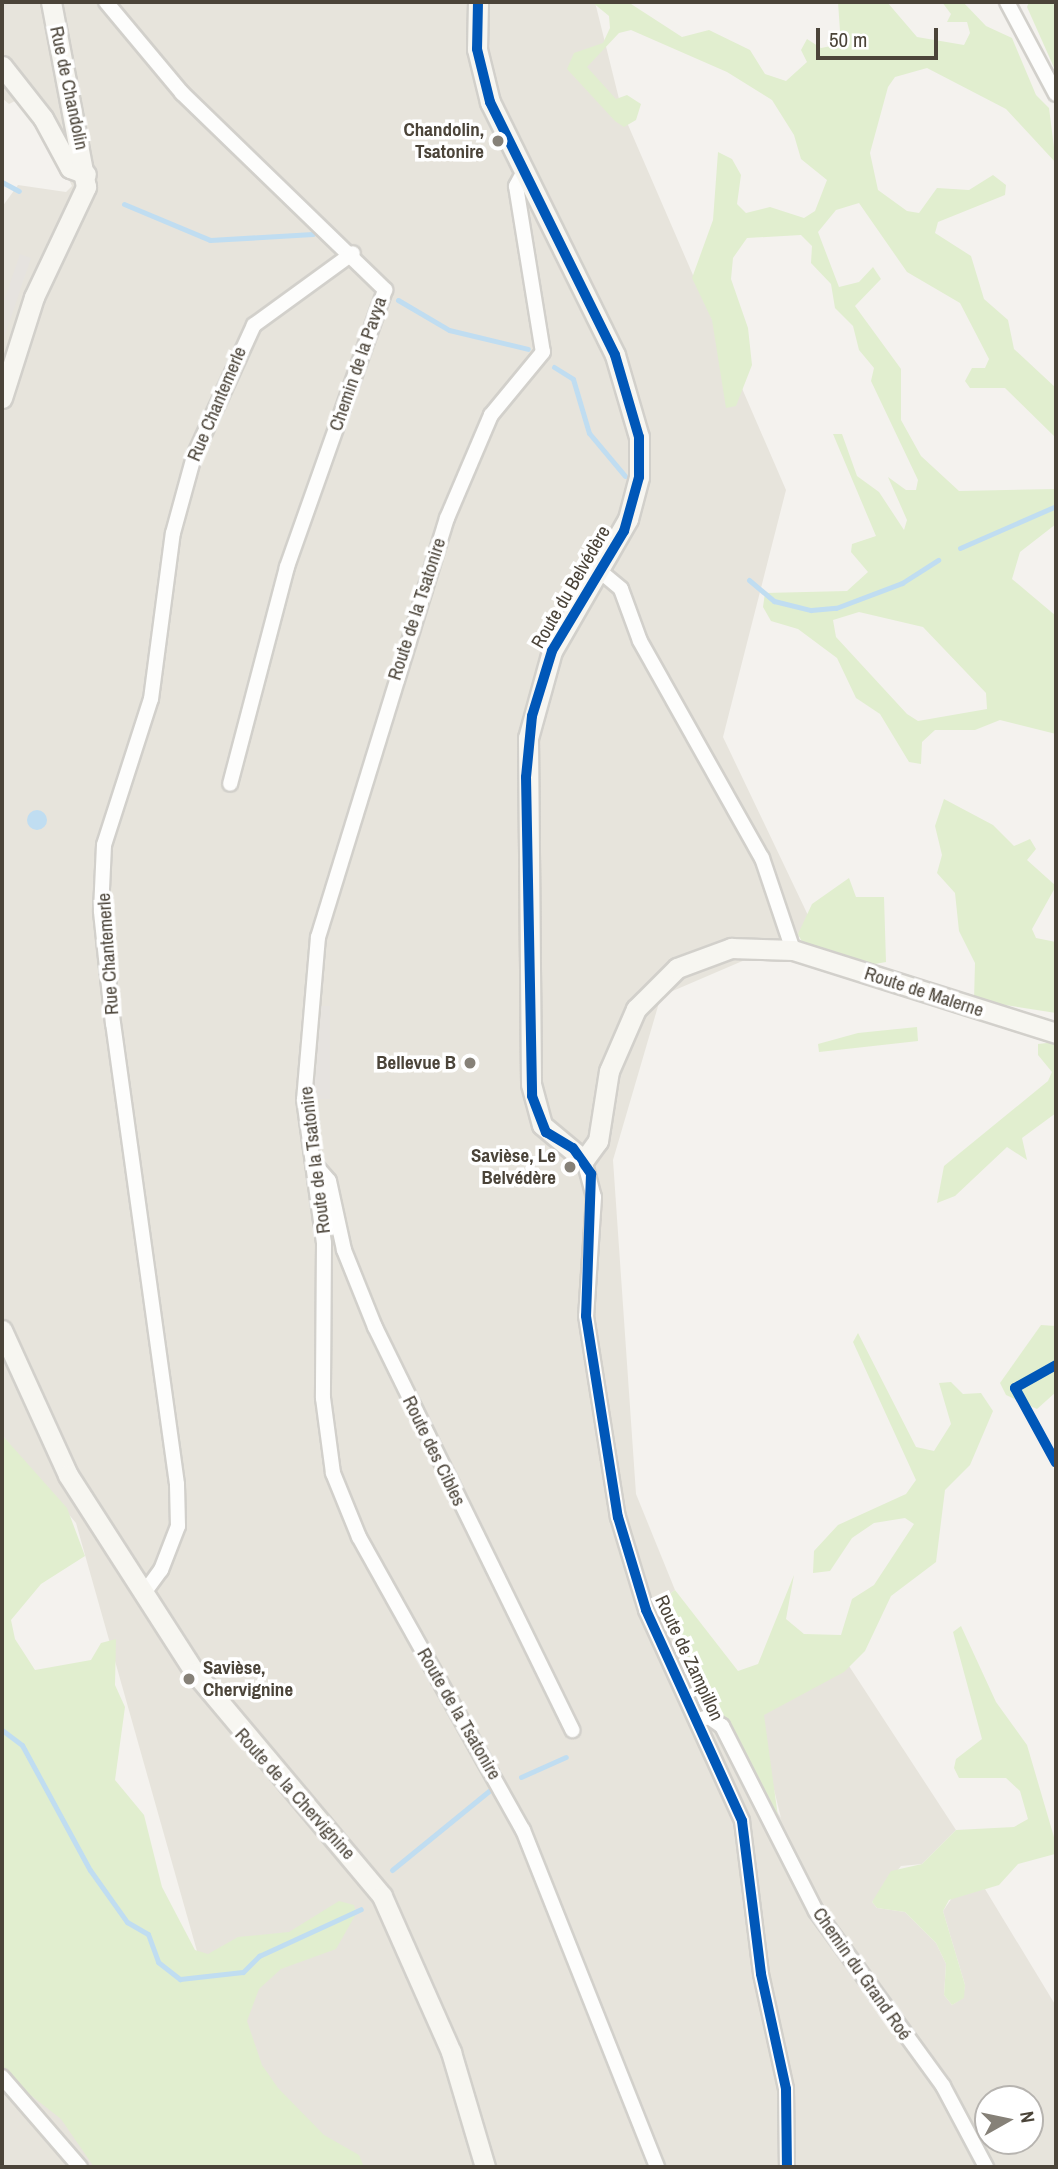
<!DOCTYPE html>
<html>
<head>
<meta charset="utf-8">
<style>
  body { margin:0 }
  #map { position:relative; width:1058px; height:2169px; overflow:hidden; background:#f4f2ee; font-family:"Archivo Narrow",sans-serif }
  div>[style] { position:absolute }
  .residential>* { inset:0; background:#e7e4dc }
  .green>* { inset:0; background:#e1eecf }
  .parking>* { inset:0; background:#e6e3df; transform-origin:0 0 }
  .water>* { inset:0; background:#c0ddf1 }
  .round { border-radius:50% }
  .stream>* { height:5px; margin:-2.5px; padding:0 2.5px; transform-origin:2.5px; border-radius:2.5px; background:#c0ddf1 }
  .roads { filter:drop-shadow(2px 0 #d2d0cb) drop-shadow(-2px 0 #d2d0cb) drop-shadow(0 2px #d2d0cb) drop-shadow(0 -2px #d2d0cb) }
  .street>* { height:14px; margin:-7px; padding:0 7px; transform-origin:7px; border-radius:7px; background:#fdfdfc }
  .secondary>* { height:19px; margin:-9.5px; padding:0 9.5px; transform-origin:9.5px; border-radius:9.5px; background:#f7f6f1 }
  .cycleway>* { height:10px; margin:-5px; padding:0 5px; transform-origin:5px; border-radius:5px; background:#0057b8 }
  .dots>* { width:19px; height:19px; translate:-50% -50%; box-sizing:border-box; border:4px solid #fff; border-radius:50% }
  span { translate:-50% -50%; white-space:nowrap; text-align:center; line-height:1.15; -webkit-text-stroke:7px #fff; paint-order:stroke }
  .street-label { font-size:19px; color:#4b4439 }
  .poi-label { font-size:19px; color:#4b4439; font-weight:700 }
  .right { translate:-100% -50%; text-align:right }
  .left { translate:0 -50%; text-align:left }
  .frame { position:absolute; inset:0; border:4px solid #4b4439; pointer-events:none }
  .north { position:absolute; left:974px; top:2085px; width:70px; height:70px; box-sizing:border-box; background:#fff; border:2px solid #b7b4b0; border-radius:50%; rotate:81deg; font-size:19px; font-weight:700; line-height:28px; text-align:center; color:#4b4439 }
  .north::after { content:''; display:block; margin:auto; width:24px; height:32px; background:#868178; clip-path:polygon(50% 0,100% 100%,50% 72%,0 100%) }
  .scale { position:absolute; left:816px; top:28px; width:122px; height:32px; box-sizing:border-box; border:4px solid #4b4439; border-top:0; padding-left:9px; font-size:21px; line-height:24px; white-space:nowrap; color:#4b4439; -webkit-text-stroke:5px #fff; paint-order:stroke }
</style>
</head>
<body>
<div id="map">
  <div class="residential">
    <div style="clip-path:polygon(evenodd,2px 2px,595px 2px,622px 111px,786px 490px,723px 737px,815px 930px,661px 996px,613px 1160px,636px 1494px,675px 1590px,661px 1600px,664px 1611px,697px 1679px,781px 1818px,764px 1749px,763px 1715px,849px 1666px,956px 1830px,922px 1864px,901px 1866px,872px 1902px,877px 1908px,905px 1912px,936px 1943px,946px 1964px,944px 1995px,952px 2005px,963px 1998px,965px 1985px,943px 1911px,954px 1895px,985px 1889px,1056px 2006px,1056px 2167px,258px 2167px,76px 1523px,2px 1435px,2px 207px,18px 185px,66px 192px,72px 186px,46px 131px,21px 98px,9px 104px,2px 98px,2px 2px,988px 2099px,1030px 2099px,1030px 2141px,988px 2141px,988px 2099px)"></div>
    <div style="clip-path:polygon(2px 2031px,145px 2167px,2px 2167px)"></div>
  </div>
  <div class="green">
    <div style="clip-path:polygon(evenodd,592px 2px,628px 2px,682px 37px,709px 30px,750px 50px,765px 74px,786px 81px,807px 62px,801px 50px,807px 39px,821px 48px,831px 46px,840px 31px,838px 2px,887px 2px,917px 37px,964px 45px,970px 33px,967px 22px,947px 22px,951px 14px,942px 2px,963px 2px,986px 26px,1012px 38px,1036px 95px,1049px 108px,1056px 163px,1006px 109px,927px 68px,895px 77px,888px 87px,870px 153px,878px 190px,907px 211px,919px 213px,937px 188px,969px 190px,993px 175px,1006px 185px,1005px 195px,938px 222px,935px 233px,971px 256px,984px 299px,1008px 320px,1014px 349px,1056px 388px,1056px 438px,1005px 388px,970px 388px,965px 381px,972px 368px,985px 368px,989px 359px,960px 303px,907px 272px,859px 203px,836px 210px,818px 232px,839px 287px,859px 282px,873px 267px,881px 279px,855px 306px,901px 369px,901px 420px,921px 456px,959px 491px,1056px 489px,1056px 524px,1020px 552px,1012px 579px,1056px 616px,1056px 734px,1000px 720px,975px 730px,935px 730px,922px 742px,921px 764px,909px 762px,880px 714px,856px 698px,837px 658px,798px 629px,771px 621px,763px 607px,765px 593px,847px 591px,868px 572px,851px 552px,852px 544px,876px 536px,833px 434px,842px 434px,857px 476px,879px 492px,904px 530px,907px 520px,888px 477px,906px 490px,916px 490px,918px 480px,871px 381px,874px 368px,859px 350px,853px 326px,835px 308px,831px 284px,811px 263px,812px 246px,801px 235px,747px 238px,733px 258px,731px 279px,748px 328px,752px 365px,736px 406px,726px 408px,712px 320px,692px 278px,713px 220px,718px 152px,732px 159px,741px 175px,737px 204px,746px 213px,770px 207px,804px 218px,815px 211px,827px 180px,801px 159px,794px 135px,772px 100px,727px 72px,631px 30px,619px 33px,587px 67px,616px 99px,627px 95px,641px 104px,636px 120px,624px 127px,615px 121px,567px 69px,574px 53px,603px 43px,610px 28px,609px 16px,592px 2px,859px 612px,923px 627px,986px 693px,987px 709px,918px 721px,907px 714px,836px 637px,833px 620px,859px 612px)"></div>
    <div style="clip-path:polygon(1029px 2px,1056px 2px,1056px 72px,1027px 7px)"></div>
    <div style="clip-path:polygon(944px 799px,993px 825px,1014px 846px,1030px 839px,1036px 849px,1027px 860px,1056px 886px,1032px 929px,1036px 938px,1056px 942px,1056px 1013px,974px 1000px,975px 963px,959px 931px,955px 893px,937px 873px,942px 855px,935px 826px)"></div>
    <div style="clip-path:polygon(849px 878px,856px 897px,884px 897px,886px 962px,864px 966px,802px 942px,798px 934px,812px 904px)"></div>
    <div style="clip-path:polygon(917px 1027px,918px 1041px,819px 1052px,818px 1044px,858px 1033px)"></div>
    <div style="clip-path:polygon(1056px 1042px,1056px 1113px,1022px 1138px,1027px 1160px,1007px 1147px,955px 1196px,937px 1203px,944px 1166px,1048px 1081px,1052px 1072px,1038px 1055px,1038px 1044px)"></div>
    <div style="clip-path:polygon(1041px 1325px,1056px 1326px,1056px 1392px,1037px 1409px,1006px 1395px,1000px 1383px)"></div>
    <div style="clip-path:polygon(858px 1333px,916px 1447px,934px 1451px,951px 1424px,939px 1383px,951px 1382px,963px 1394px,981px 1393px,993px 1411px,970px 1465px,945px 1490px,936px 1562px,891px 1596px,865px 1651px,844px 1672px,764px 1715px,779px 1824px,683px 1653px,661px 1600px,675px 1590px,738px 1671px,758px 1664px,794px 1575px,786px 1619px,804px 1634px,841px 1635px,852px 1599px,874px 1585px,914px 1524px,905px 1518px,874px 1523px,852px 1538px,830px 1571px,813px 1573px,814px 1551px,838px 1525px,906px 1494px,916px 1480px,853px 1342px)"></div>
    <div style="clip-path:polygon(2px 1435px,67px 1508px,85px 1556px,41px 1584px,11px 1620px,15px 1639px,35px 1670px,91px 1660px,101px 1643px,116px 1639px,115px 1685px,125px 1707px,115px 1780px,144px 1815px,162px 1887px,195px 1950px,208px 1954px,238px 1937px,289px 1932px,339px 1901px,354px 1905px,356px 1914px,336px 1949px,281px 1969px,259px 1989px,247px 2021px,262px 2065px,278px 2088px,324px 2135px,359px 2155px,364px 2167px,94px 2167px,61px 2119px,14px 2082px,2px 2064px)"></div>
    <div style="clip-path:polygon(961px 1626px,996px 1702px,1027px 1745px,1056px 1844px,1055px 1854px,1018px 1864px,999px 1885px,949px 1900px,943px 1911px,965px 1985px,964px 1998px,952px 2005px,944px 1995px,946px 1964px,936px 1943px,905px 1912px,877px 1908px,872px 1902px,891px 1871px,922px 1864px,956px 1830px,1014px 1827px,1028px 1819px,1020px 1791px,1006px 1778px,959px 1778px,954px 1768px,956px 1759px,982px 1739px,953px 1632px)"></div>
  </div>
  <div class="parking">
    <div style="clip-path:polygon(20px 254px,31px 258px,3px 341px,2px 307px)"></div>
    <div style="left:314px;top:1006px;width:16px;height:93px"></div>
  </div>
  <div class="water">
    <div class="round" style="left:27px;top:810px;width:20px;height:20px"></div>
  </div>
  <div class="stream">
    <div style="left:2px;top:182px;width:19px;rotate:28deg"></div>
    <div style="left:124px;top:204px;width:93px;rotate:22.7deg"></div>
    <div style="left:210px;top:240px;width:103px;rotate:-3.3deg"></div>
    <div style="left:398px;top:300px;width:59px;rotate:30.5deg"></div>
    <div style="left:449px;top:330px;width:81px;rotate:13.5deg"></div>
    <div style="left:554px;top:367px;width:22px;rotate:32deg"></div>
    <div style="left:573px;top:379px;width:56px;rotate:73.5deg"></div>
    <div style="left:589px;top:433px;width:56px;rotate:50.1deg"></div>
    <div style="left:960px;top:548px;width:105px;rotate:-23.6deg"></div>
    <div style="left:749px;top:580px;width:33px;rotate:40deg"></div>
    <div style="left:774px;top:601px;width:38px;rotate:14deg"></div>
    <div style="left:811px;top:610px;width:25px;rotate:-5deg"></div>
    <div style="left:836px;top:608px;width:71px;rotate:-20.7deg"></div>
    <div style="left:902px;top:583px;width:43px;rotate:-32.6deg"></div>
    <div style="left:2px;top:1730px;width:25px;rotate:37deg"></div>
    <div style="left:22px;top:1745px;width:142px;rotate:61.5deg"></div>
    <div style="left:90px;top:1870px;width:64px;rotate:54.6deg"></div>
    <div style="left:127px;top:1922px;width:24px;rotate:30deg"></div>
    <div style="left:148px;top:1934px;width:30px;rotate:70deg"></div>
    <div style="left:158px;top:1962px;width:28px;rotate:38deg"></div>
    <div style="left:180px;top:1979px;width:63px;rotate:-6.3deg"></div>
    <div style="left:243px;top:1972px;width:23px;rotate:-45deg"></div>
    <div style="left:259px;top:1956px;width:112px;rotate:-24.7deg"></div>
    <div style="left:521px;top:1777px;width:49px;rotate:-24deg"></div>
    <div style="left:392px;top:1870px;width:125px;rotate:-39.2deg"></div>
  </div>
  <div class="roads">
    <div class="street">
      <div style="left:106px;top:2px;width:119px;rotate:50.1deg"></div>
      <div style="left:182px;top:93px;width:283px;rotate:44.1deg"></div>
      <div style="left:385px;top:290px;width:294px;rotate:109.5deg"></div>
      <div style="left:287px;top:567px;width:224px;rotate:104.7deg"></div>
      <div style="left:1007px;top:2px;width:104px;rotate:62deg"></div>
      <div style="left:523px;top:173px;width:15px;rotate:118deg"></div>
      <div style="left:516px;top:186px;width:168px;rotate:80.8deg"></div>
      <div style="left:543px;top:352px;width:82px;rotate:129.5deg"></div>
      <div style="left:491px;top:415px;width:112px;rotate:113.1deg"></div>
      <div style="left:447px;top:518px;width:438px;rotate:107.1deg"></div>
      <div style="left:318px;top:937px;width:163px;rotate:94.9deg"></div>
      <div style="left:304px;top:1099px;width:145px;rotate:82.1deg"></div>
      <div style="left:324px;top:1243px;width:155px;rotate:90.4deg"></div>
      <div style="left:323px;top:1398px;width:76px;rotate:82.4deg"></div>
      <div style="left:333px;top:1473px;width:69px;rotate:67.9deg"></div>
      <div style="left:359px;top:1537px;width:336px;rotate:60.8deg"></div>
      <div style="left:523px;top:1830px;width:363px;rotate:68.3deg"></div>
      <div style="left:601px;top:572px;width:26px;rotate:40deg"></div>
      <div style="left:621px;top:589px;width:55px;rotate:69.9deg"></div>
      <div style="left:640px;top:641px;width:249px;rotate:60.7deg"></div>
      <div style="left:762px;top:858px;width:97px;rotate:71.4deg"></div>
      <div style="left:584px;top:1160px;width:38px;rotate:75deg"></div>
      <div style="left:594px;top:1197px;width:119px;rotate:93.8deg"></div>
      <div style="left:586px;top:1316px;width:204px;rotate:81deg"></div>
      <div style="left:618px;top:1517px;width:97px;rotate:73.2deg"></div>
      <div style="left:646px;top:1610px;width:232px;rotate:65.5deg"></div>
      <div style="left:742px;top:1821px;width:154px;rotate:82.9deg"></div>
      <div style="left:761px;top:1974px;width:118px;rotate:77.7deg"></div>
      <div style="left:786px;top:2089px;width:78px;rotate:89.3deg"></div>
      <div style="left:317px;top:1167px;width:18px;rotate:49deg"></div>
      <div style="left:329px;top:1181px;width:71px;rotate:77.7deg"></div>
      <div style="left:344px;top:1250px;width:83px;rotate:68.1deg"></div>
      <div style="left:375px;top:1327px;width:449px;rotate:63.9deg"></div>
      <div style="left:144px;top:1593px;width:29px;rotate:-54deg"></div>
      <div style="left:161px;top:1570px;width:47px;rotate:-68.9deg"></div>
      <div style="left:178px;top:1526px;width:42px;rotate:-91.4deg"></div>
      <div style="left:177px;top:1484px;width:464px;rotate:-97.9deg"></div>
      <div style="left:113px;top:1024px;width:114px;rotate:-96.1deg"></div>
      <div style="left:101px;top:911px;width:66px;rotate:-87.4deg"></div>
      <div style="left:104px;top:845px;width:153px;rotate:-72.2deg"></div>
      <div style="left:151px;top:699px;width:167px;rotate:-82.5deg"></div>
      <div style="left:173px;top:533px;width:80px;rotate:-74.7deg"></div>
      <div style="left:194px;top:456px;width:144px;rotate:-65.4deg"></div>
      <div style="left:254px;top:325px;width:122px;rotate:-36deg"></div>
      <div style="left:697px;top:1720px;width:12px;rotate:-14deg"></div>
      <div style="left:709px;top:1717px;width:16px;rotate:35deg"></div>
      <div style="left:722px;top:1726px;width:208px;rotate:63.1deg"></div>
      <div style="left:816px;top:1911px;width:216px;rotate:54deg"></div>
      <div style="left:943px;top:2086px;width:92px;rotate:62deg"></div>
      <div style="left:2px;top:2077px;width:119px;rotate:49.1deg"></div>
    </div>
    <div class="secondary">
      <div style="left:478px;top:2px;width:47px;rotate:91.2deg"></div>
      <div style="left:477px;top:49px;width:55px;rotate:76.2deg"></div>
      <div style="left:490px;top:102px;width:282px;rotate:63.7deg"></div>
      <div style="left:615px;top:355px;width:85px;rotate:73.7deg"></div>
      <div style="left:639px;top:437px;width:40px;rotate:90deg"></div>
      <div style="left:639px;top:477px;width:43px;rotate:104.7deg"></div>
      <div style="left:628px;top:519px;width:152px;rotate:119.9deg"></div>
      <div style="left:552px;top:651px;width:90px;rotate:105.4deg"></div>
      <div style="left:528px;top:738px;width:346px;rotate:89.5deg"></div>
      <div style="left:531px;top:1084px;width:42px;rotate:75deg"></div>
      <div style="left:542px;top:1125px;width:55px;rotate:39.8deg"></div>
      <div style="left:584px;top:1160px;width:24px;rotate:-54deg"></div>
      <div style="left:598px;top:1141px;width:71px;rotate:-81.1deg"></div>
      <div style="left:609px;top:1071px;width:68px;rotate:-66.5deg"></div>
      <div style="left:636px;top:1009px;width:58px;rotate:-45deg"></div>
      <div style="left:677px;top:968px;width:58px;rotate:-20.3deg"></div>
      <div style="left:731px;top:948px;width:62px;rotate:1.8deg"></div>
      <div style="left:793px;top:950px;width:276px;rotate:17.5deg"></div>
      <div style="left:2px;top:66px;width:66px;rotate:51.7deg"></div>
      <div style="left:43px;top:118px;width:57px;rotate:61.6deg"></div>
      <div style="left:70px;top:168px;width:17px;rotate:21deg"></div>
      <div style="left:2px;top:398px;width:106px;rotate:-72.4deg"></div>
      <div style="left:34px;top:297px;width:122px;rotate:-64.7deg"></div>
      <div style="left:86px;top:187px;width:188px;rotate:-100.7deg"></div>
      <div style="left:2px;top:1330px;width:159px;rotate:65.5deg"></div>
      <div style="left:68px;top:1475px;width:235px;rotate:57.3deg"></div>
      <div style="left:195px;top:1673px;width:291px;rotate:50deg"></div>
      <div style="left:382px;top:1896px;width:171px;rotate:66.1deg"></div>
      <div style="left:451px;top:2052px;width:120px;rotate:73.5deg"></div>
    </div>
  </div>
  <div class="cycleway">
    <div style="left:478px;top:2px;width:47px;rotate:91.2deg"></div>
    <div style="left:477px;top:49px;width:55px;rotate:76.2deg"></div>
    <div style="left:490px;top:102px;width:282px;rotate:63.7deg"></div>
    <div style="left:615px;top:355px;width:85px;rotate:73.7deg"></div>
    <div style="left:639px;top:437px;width:40px;rotate:90deg"></div>
    <div style="left:639px;top:477px;width:56px;rotate:105.5deg"></div>
    <div style="left:624px;top:531px;width:140px;rotate:121deg"></div>
    <div style="left:552px;top:651px;width:68px;rotate:107.1deg"></div>
    <div style="left:532px;top:716px;width:61px;rotate:95.6deg"></div>
    <div style="left:526px;top:777px;width:319px;rotate:88.9deg"></div>
    <div style="left:532px;top:1096px;width:39px;rotate:69deg"></div>
    <div style="left:546px;top:1132px;width:31px;rotate:31deg"></div>
    <div style="left:573px;top:1148px;width:32px;rotate:55deg"></div>
    <div style="left:591px;top:1174px;width:142px;rotate:92deg"></div>
    <div style="left:586px;top:1316px;width:204px;rotate:81deg"></div>
    <div style="left:618px;top:1517px;width:97px;rotate:73.2deg"></div>
    <div style="left:646px;top:1610px;width:232px;rotate:65.5deg"></div>
    <div style="left:742px;top:1821px;width:154px;rotate:82.9deg"></div>
    <div style="left:761px;top:1974px;width:118px;rotate:77.7deg"></div>
    <div style="left:786px;top:2089px;width:78px;rotate:89.3deg"></div>
    <div style="left:1056px;top:1365px;width:47px;rotate:150.7deg"></div>
    <div style="left:1015px;top:1388px;width:85px;rotate:61.3deg"></div>
  </div>
  <div class="dots">
    <div style="left:498px;top:141px;background:#868178"></div>
    <div style="left:470px;top:1063px;background:#868178"></div>
    <div style="left:570px;top:1167px;background:#868178"></div>
    <div style="left:189px;top:1679px;background:#868178"></div>
  </div>
  <div class="street-label">
    <span style="left:69px;top:88px;rotate:78deg">Rue de Chandolin</span>
    <span style="left:358px;top:364px;rotate:-71deg">Chemin de la Pavya</span>
    <span style="left:217px;top:404px;rotate:-67deg">Rue Chantemerle</span>
    <span style="left:571px;top:587px;rotate:-60deg">Route du Belvédère</span>
    <span style="left:417px;top:609px;rotate:-72deg">Route de la Tsatonire</span>
    <span style="left:108px;top:954px;rotate:-94deg">Rue Chantemerle</span>
    <span style="left:924px;top:992px;rotate:18deg">Route de Malerne</span>
    <span style="left:315px;top:1160px;rotate:-97deg">Route de la Tsatonire</span>
    <span style="left:434px;top:1451px;rotate:64deg">Route des Cibles</span>
    <span style="left:689px;top:1658px;rotate:65deg">Route de Zampillon</span>
    <span style="left:459px;top:1714px;rotate:60deg">Route de la Tsatonire</span>
    <span style="left:295px;top:1794px;rotate:48deg">Route de la Chervignine</span>
    <span style="left:862px;top:1974px;rotate:55deg">Chemin du Grand Roé</span>
  </div>
  <div class="poi-label">
    <span class="right" style="left:484px;top:141px">Chandolin,<br>Tsatonire</span>
    <span class="right" style="left:456px;top:1063px">Bellevue B</span>
    <span class="right" style="left:556px;top:1167px">Savièse, Le<br>Belvédère</span>
    <span class="left" style="left:203px;top:1679px">Savièse,<br>Chervignine</span>
  </div>
  <div class="frame"></div>
  <div class="north">N</div>
  <div class="scale">50 m</div>
</div>
</body>
</html>
